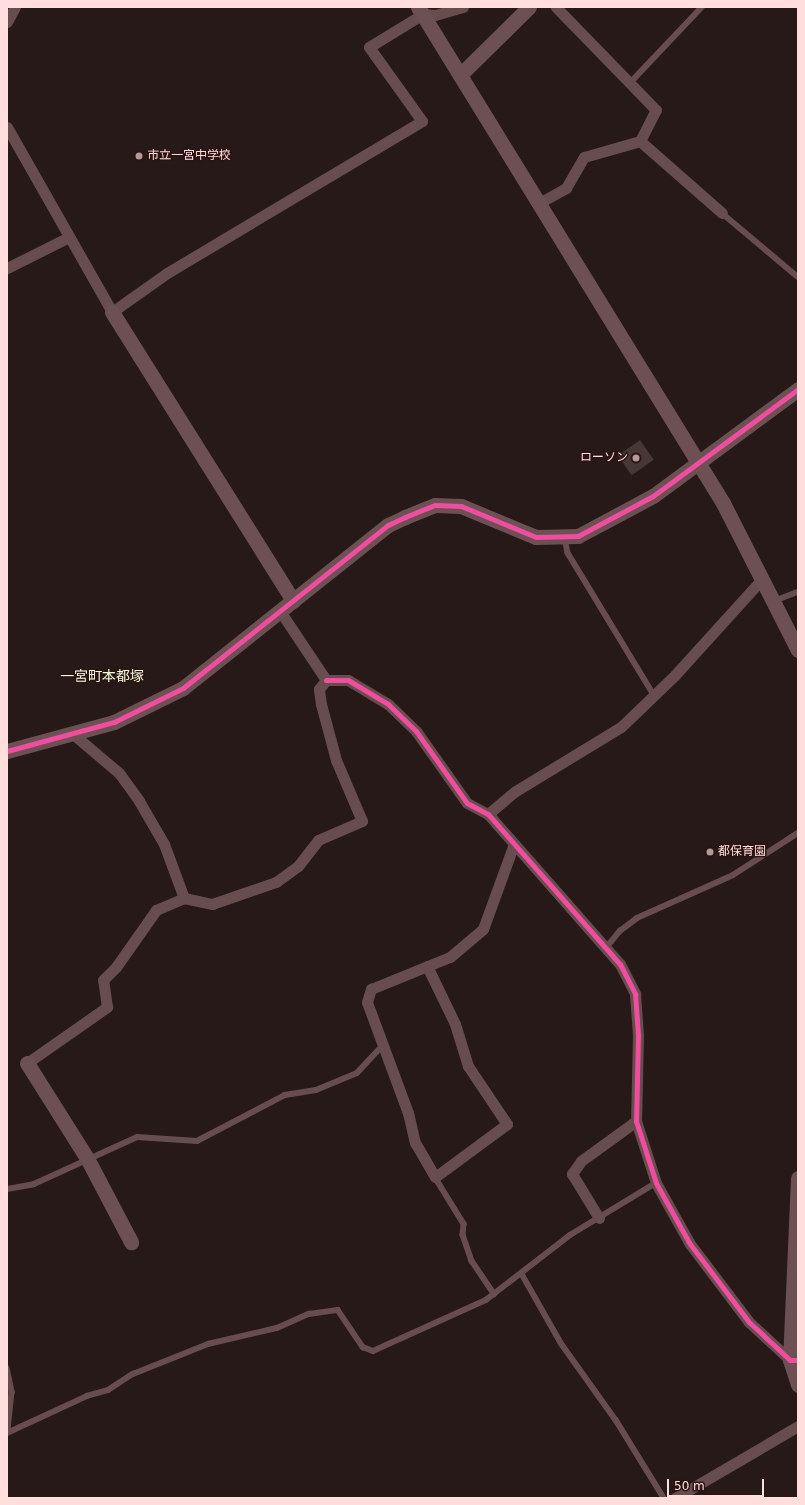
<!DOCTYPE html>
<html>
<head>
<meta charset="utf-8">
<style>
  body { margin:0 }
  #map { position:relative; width:805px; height:1505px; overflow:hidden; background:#261918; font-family:"DejaVu Sans","Noto Sans JP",sans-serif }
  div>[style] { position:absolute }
  .building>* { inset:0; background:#473836; transform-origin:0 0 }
  .lane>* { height:5.5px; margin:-2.75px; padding:0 2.75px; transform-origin:2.75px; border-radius:2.75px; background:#674d4e }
  .street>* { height:11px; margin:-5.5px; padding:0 5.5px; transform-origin:5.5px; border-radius:5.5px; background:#674d4e }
  .secondary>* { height:15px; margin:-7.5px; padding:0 7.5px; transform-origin:7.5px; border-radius:7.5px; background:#6c5053 }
  .cycleway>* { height:5px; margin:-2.5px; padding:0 2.5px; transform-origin:2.5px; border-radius:2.5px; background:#ef4d9e }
  .dots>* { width:11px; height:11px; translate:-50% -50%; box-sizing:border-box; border:2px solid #2c1412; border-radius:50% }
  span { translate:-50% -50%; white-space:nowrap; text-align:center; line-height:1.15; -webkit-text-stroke:3px #2c1412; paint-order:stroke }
  .poi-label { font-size:12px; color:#ffdedd }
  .left { translate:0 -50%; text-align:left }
  .right { translate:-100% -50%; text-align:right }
  .quarter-label { font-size:14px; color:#f6ffdf }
  .frame { position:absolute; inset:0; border:8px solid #ffdedd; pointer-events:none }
  .scale { position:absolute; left:667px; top:1479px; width:97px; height:18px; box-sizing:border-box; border:2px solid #ffdedd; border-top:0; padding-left:5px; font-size:12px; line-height:14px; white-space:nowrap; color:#ffdedd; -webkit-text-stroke:3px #2c1412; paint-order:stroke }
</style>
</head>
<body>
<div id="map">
  <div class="building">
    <div style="left:640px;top:440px;width:24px;height:27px;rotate:55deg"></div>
  </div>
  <div class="lane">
    <div style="left:631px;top:82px;width:103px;rotate:-46.6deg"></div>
    <div style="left:722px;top:213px;width:99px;rotate:40.1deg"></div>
    <div style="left:565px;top:538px;width:15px;rotate:79deg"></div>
    <div style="left:568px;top:553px;width:166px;rotate:58.8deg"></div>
    <div style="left:774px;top:601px;width:26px;rotate:-21deg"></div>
    <div style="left:606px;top:948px;width:22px;rotate:-51deg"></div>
    <div style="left:620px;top:931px;width:21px;rotate:-37deg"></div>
    <div style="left:637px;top:918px;width:105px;rotate:-24.1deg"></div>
    <div style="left:733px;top:875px;width:77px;rotate:-32.9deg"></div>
    <div style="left:435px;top:1177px;width:55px;rotate:58.3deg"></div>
    <div style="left:464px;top:1224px;width:11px;rotate:95deg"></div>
    <div style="left:463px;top:1235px;width:28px;rotate:71deg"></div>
    <div style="left:472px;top:1261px;width:40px;rotate:56deg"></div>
    <div style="left:7px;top:1189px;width:27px;rotate:-10deg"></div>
    <div style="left:34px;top:1184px;width:113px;rotate:-24.5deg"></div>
    <div style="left:137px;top:1137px;width:60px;rotate:3.8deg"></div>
    <div style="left:197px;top:1141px;width:99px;rotate:-27.6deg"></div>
    <div style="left:285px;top:1095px;width:31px;rotate:-9deg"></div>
    <div style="left:316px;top:1090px;width:44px;rotate:-22.5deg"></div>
    <div style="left:357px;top:1073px;width:38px;rotate:-47deg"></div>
    <div style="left:522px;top:1274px;width:79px;rotate:60.5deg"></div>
    <div style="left:561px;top:1343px;width:95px;rotate:54.5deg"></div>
    <div style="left:616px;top:1420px;width:92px;rotate:58.4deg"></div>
    <div style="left:7px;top:1368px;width:25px;rotate:78deg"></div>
    <div style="left:12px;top:1392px;width:39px;rotate:96deg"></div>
    <div style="left:7px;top:1433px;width:88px;rotate:-24.8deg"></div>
    <div style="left:87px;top:1396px;width:22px;rotate:-16deg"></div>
    <div style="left:108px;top:1390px;width:30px;rotate:-33deg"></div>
    <div style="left:133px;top:1374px;width:81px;rotate:-21.8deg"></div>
    <div style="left:208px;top:1344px;width:71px;rotate:-13.1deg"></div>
    <div style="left:277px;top:1328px;width:35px;rotate:-24deg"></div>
    <div style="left:309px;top:1314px;width:29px;rotate:-8deg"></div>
    <div style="left:338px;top:1310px;width:45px;rotate:56deg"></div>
    <div style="left:363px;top:1347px;width:11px;rotate:22deg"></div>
    <div style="left:373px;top:1351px;width:124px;rotate:-24.3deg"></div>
    <div style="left:486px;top:1300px;width:106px;rotate:-37.7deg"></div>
    <div style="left:570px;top:1235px;width:100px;rotate:-31.2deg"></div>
  </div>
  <div class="street">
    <div style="left:7px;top:22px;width:17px;rotate:-62deg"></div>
    <div style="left:7px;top:127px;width:213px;rotate:60.4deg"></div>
    <div style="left:112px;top:312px;width:67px;rotate:-35.3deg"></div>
    <div style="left:167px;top:273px;width:297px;rotate:-30.8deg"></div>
    <div style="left:422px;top:121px;width:91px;rotate:-125.6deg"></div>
    <div style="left:369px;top:47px;width:63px;rotate:-31.4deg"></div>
    <div style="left:423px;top:14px;width:12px;rotate:5deg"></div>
    <div style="left:435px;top:15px;width:29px;rotate:-16deg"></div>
    <div style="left:640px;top:141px;width:109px;rotate:41.3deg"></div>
    <div style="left:539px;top:203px;width:31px;rotate:-29deg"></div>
    <div style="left:566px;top:188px;width:36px;rotate:-60deg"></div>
    <div style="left:584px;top:157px;width:58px;rotate:-15.9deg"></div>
    <div style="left:640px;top:141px;width:35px;rotate:-63deg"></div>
    <div style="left:656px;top:110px;width:144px;rotate:-134.2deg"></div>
    <div style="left:7px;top:268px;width:69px;rotate:-26.6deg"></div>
    <div style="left:280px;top:611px;width:83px;rotate:56.3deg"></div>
    <div style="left:326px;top:680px;width:22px"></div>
    <div style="left:348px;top:680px;width:47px;rotate:31deg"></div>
    <div style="left:388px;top:704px;width:39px;rotate:44deg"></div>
    <div style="left:416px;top:731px;width:88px;rotate:54.7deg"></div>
    <div style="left:467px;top:803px;width:24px;rotate:28deg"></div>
    <div style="left:488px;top:814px;width:200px;rotate:48.7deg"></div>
    <div style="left:620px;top:964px;width:34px;rotate:63deg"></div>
    <div style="left:635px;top:994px;width:41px;rotate:85.8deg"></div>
    <div style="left:638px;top:1035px;width:86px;rotate:91.3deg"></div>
    <div style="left:636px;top:1121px;width:65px;rotate:72.1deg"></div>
    <div style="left:656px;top:1183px;width:70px;rotate:60.9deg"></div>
    <div style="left:690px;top:1244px;width:98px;rotate:52.9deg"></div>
    <div style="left:749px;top:1322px;width:56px;rotate:42.8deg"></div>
    <div style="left:73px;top:734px;width:60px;rotate:40.3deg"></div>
    <div style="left:119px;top:773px;width:34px;rotate:54deg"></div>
    <div style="left:139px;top:801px;width:50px;rotate:59.8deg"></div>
    <div style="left:164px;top:844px;width:58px;rotate:69.7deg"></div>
    <div style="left:488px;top:814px;width:34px;rotate:-40deg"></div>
    <div style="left:514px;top:792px;width:125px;rotate:-31.3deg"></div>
    <div style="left:621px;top:727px;width:75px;rotate:-43.9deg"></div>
    <div style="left:675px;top:675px;width:130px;rotate:-47.8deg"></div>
    <div style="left:427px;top:966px;width:64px;rotate:64.2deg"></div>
    <div style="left:455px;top:1024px;width:44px;rotate:72.8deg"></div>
    <div style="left:468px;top:1066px;width:70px;rotate:56.1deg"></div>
    <div style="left:507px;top:1124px;width:89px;rotate:143.6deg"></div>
    <div style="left:435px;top:1177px;width:39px;rotate:-120deg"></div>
    <div style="left:415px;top:1143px;width:31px;rotate:-103deg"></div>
    <div style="left:408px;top:1113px;width:118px;rotate:-110.3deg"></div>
    <div style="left:367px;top:1002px;width:14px;rotate:-73deg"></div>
    <div style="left:371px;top:989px;width:85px;rotate:-22.1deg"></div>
    <div style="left:450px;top:957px;width:43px;rotate:-40.3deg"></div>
    <div style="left:483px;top:929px;width:90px;rotate:-70deg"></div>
    <div style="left:27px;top:1063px;width:98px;rotate:-35deg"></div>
    <div style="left:107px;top:1007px;width:27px;rotate:-98deg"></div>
    <div style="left:103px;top:980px;width:18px;rotate:-45deg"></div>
    <div style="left:116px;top:967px;width:70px;rotate:-54.9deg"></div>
    <div style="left:156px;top:910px;width:30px;rotate:-23deg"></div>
    <div style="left:184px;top:898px;width:29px;rotate:12deg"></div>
    <div style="left:212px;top:904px;width:68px;rotate:-19deg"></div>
    <div style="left:276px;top:882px;width:27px;rotate:-36deg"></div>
    <div style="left:298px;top:866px;width:33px;rotate:-52deg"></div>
    <div style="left:318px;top:840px;width:48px;rotate:-23.4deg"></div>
    <div style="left:362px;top:821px;width:66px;rotate:-113.1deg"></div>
    <div style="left:336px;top:760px;width:58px;rotate:-105deg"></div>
    <div style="left:321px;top:704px;width:15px;rotate:-98deg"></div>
    <div style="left:319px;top:689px;width:11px;rotate:-52deg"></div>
    <div style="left:599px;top:1218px;width:52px;rotate:-121.5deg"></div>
    <div style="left:572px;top:1174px;width:16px;rotate:-55deg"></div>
    <div style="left:581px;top:1161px;width:68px;rotate:-36deg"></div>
    <div style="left:675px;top:1498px;width:143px;rotate:-30.3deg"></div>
  </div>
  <div class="secondary">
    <div style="left:418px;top:7px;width:582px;rotate:58.41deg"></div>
    <div style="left:723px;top:503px;width:165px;rotate:63deg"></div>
    <div style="left:460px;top:75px;width:97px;rotate:-44.6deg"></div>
    <div style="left:112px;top:312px;width:341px;rotate:57.9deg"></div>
    <div style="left:7px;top:751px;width:111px;rotate:-15.2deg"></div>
    <div style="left:114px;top:722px;width:77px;rotate:-26.2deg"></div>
    <div style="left:183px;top:688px;width:262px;rotate:-38.5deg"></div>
    <div style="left:388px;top:525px;width:19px;rotate:-25deg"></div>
    <div style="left:405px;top:517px;width:32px;rotate:-22deg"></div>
    <div style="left:435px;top:505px;width:26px;rotate:2deg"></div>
    <div style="left:461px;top:506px;width:81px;rotate:22.5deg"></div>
    <div style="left:536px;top:537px;width:42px;rotate:-1.4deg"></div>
    <div style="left:578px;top:536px;width:85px;rotate:-28.1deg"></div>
    <div style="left:653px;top:496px;width:180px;rotate:-36.4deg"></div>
    <div style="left:27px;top:1063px;width:115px;rotate:57.8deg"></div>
    <div style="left:88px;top:1160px;width:93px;rotate:62.3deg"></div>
    <div style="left:798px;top:1178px;width:182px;rotate:92.5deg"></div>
    <div style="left:790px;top:1360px;width:26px;rotate:72deg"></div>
  </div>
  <div class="cycleway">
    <div style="left:326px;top:680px;width:22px"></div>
    <div style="left:348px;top:680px;width:47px;rotate:31deg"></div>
    <div style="left:388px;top:704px;width:39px;rotate:44deg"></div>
    <div style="left:416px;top:731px;width:88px;rotate:54.7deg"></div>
    <div style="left:467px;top:803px;width:24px;rotate:28deg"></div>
    <div style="left:488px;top:814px;width:200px;rotate:48.7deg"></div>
    <div style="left:620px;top:964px;width:34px;rotate:63deg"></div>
    <div style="left:635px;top:994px;width:41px;rotate:85.8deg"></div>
    <div style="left:638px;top:1035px;width:86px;rotate:91.3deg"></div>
    <div style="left:636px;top:1121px;width:65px;rotate:72.1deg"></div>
    <div style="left:656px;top:1183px;width:70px;rotate:60.9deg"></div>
    <div style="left:690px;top:1244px;width:98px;rotate:52.9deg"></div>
    <div style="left:749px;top:1322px;width:56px;rotate:42.8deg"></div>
    <div style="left:790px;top:1360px;width:8px"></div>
    <div style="left:7px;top:751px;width:111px;rotate:-15.2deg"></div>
    <div style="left:114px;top:722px;width:77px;rotate:-26.2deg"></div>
    <div style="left:183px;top:688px;width:262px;rotate:-38.5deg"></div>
    <div style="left:388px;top:525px;width:19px;rotate:-25deg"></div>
    <div style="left:405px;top:517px;width:32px;rotate:-22deg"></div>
    <div style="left:435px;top:505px;width:26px;rotate:2deg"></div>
    <div style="left:461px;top:506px;width:81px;rotate:22.5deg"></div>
    <div style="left:536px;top:537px;width:42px;rotate:-1.4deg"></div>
    <div style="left:578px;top:536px;width:85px;rotate:-28.1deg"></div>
    <div style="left:653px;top:496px;width:180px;rotate:-36.4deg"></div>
  </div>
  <div class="dots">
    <div style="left:139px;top:156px;background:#b39998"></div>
    <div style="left:636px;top:458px;background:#b39998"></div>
    <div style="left:710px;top:852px;background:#b39998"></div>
  </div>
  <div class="poi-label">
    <span class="left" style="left:147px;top:156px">市立一宮中学校</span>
    <span class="right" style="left:628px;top:458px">ローソン</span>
    <span class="left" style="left:718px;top:852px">都保育園</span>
  </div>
  <div class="quarter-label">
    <span style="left:102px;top:676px">一宮町本都塚</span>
  </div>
  <div class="frame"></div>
  <div class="scale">50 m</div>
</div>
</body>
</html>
